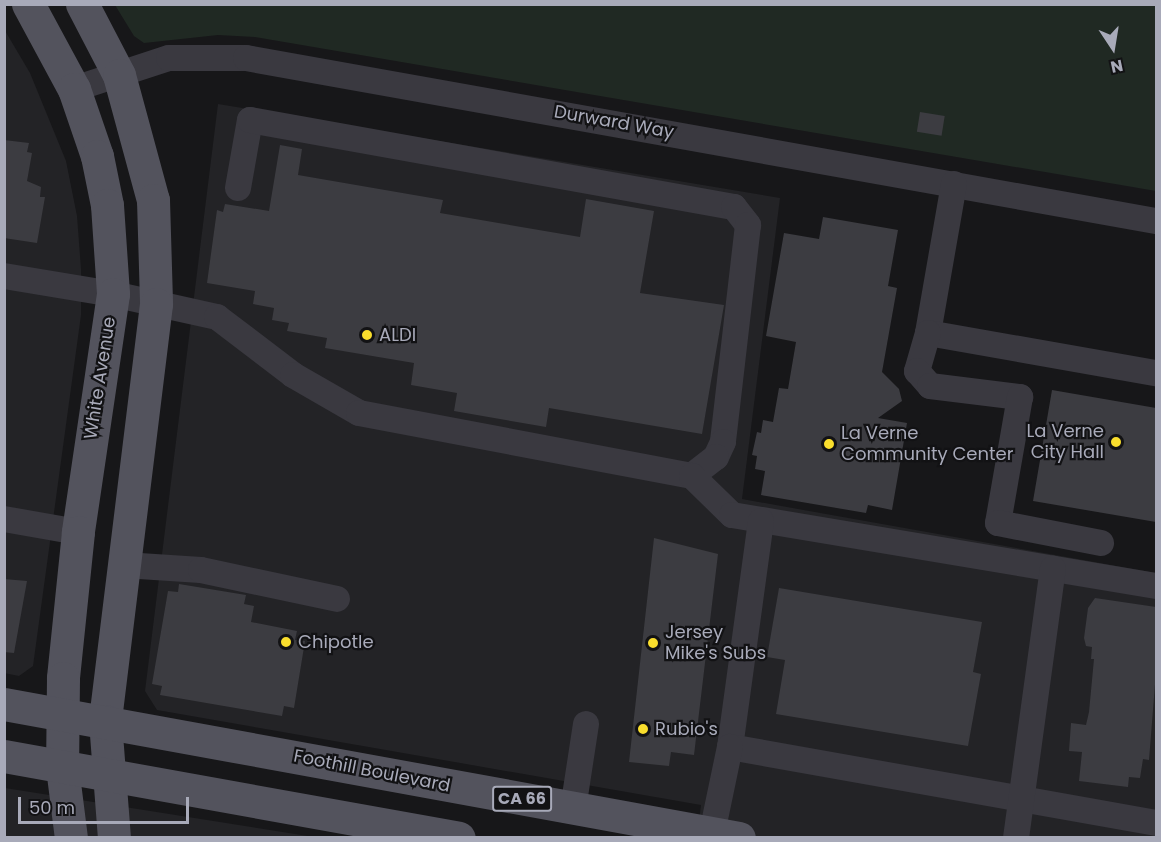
<!DOCTYPE html>
<html>
<head>
<meta charset="utf-8">
<style>
  body { margin:0 }
  #map { position:relative; width:1161px; height:842px; overflow:hidden; background:#171719; font-family:Poppins,sans-serif }
  div>[style] { position:absolute }
  .built>* { inset:0; background:#232326 }
  .green>* { inset:0; background:#202923 }
  .building>* { inset:0; background:#3c3c41; transform-origin:0 0 }
  .minor>* { height:26px; margin:-13px; padding:0 13px; transform-origin:13px; border-radius:13px; background:#3a3940 }
  .major>* { height:33px; margin:-16.5px; padding:0 16.5px; transform-origin:16.5px; border-radius:16.5px; background:#53535d }
  .dots>* { width:16px; height:16px; translate:-50% -50%; box-sizing:border-box; border:3px solid #121214; border-radius:50% }
  span { translate:-50% -50%; white-space:nowrap; text-align:center; line-height:1.15; -webkit-text-stroke:4.5px #121214; paint-order:stroke }
  .shield-label span { padding:2px 4px; background:#121214; border:2px solid; border-radius:4px; -webkit-text-stroke-width:0 }
  .shield-label { font-size:16px; color:#a8aab9; font-weight:700 }
  .street-label { font-size:18px; color:#a8aab9 }
  .poi-label { font-size:18px; color:#a8aab9 }
  .left { translate:0 -50%; text-align:left }
  .right { translate:-100% -50%; text-align:right }
  .frame { position:absolute; inset:0; border:6px solid #a8aab9; pointer-events:none }
  .north { position:absolute; left:1083px; top:18px; width:60px; height:60px; -webkit-text-stroke:4px #121214; paint-order:stroke; rotate:168deg; font-size:16px; font-weight:700; line-height:24px; text-align:center; color:#a8aab9 }
  .north::after { content:''; display:block; margin:auto; width:21px; height:27px; background:#a8aab9; clip-path:polygon(50% 0,100% 100%,50% 72%,0 100%) }
  .scale { position:absolute; left:18px; top:797px; width:171px; height:27px; box-sizing:border-box; border:3px solid #a8aab9; border-top:0; padding-left:8px; font-size:18px; line-height:21px; white-space:nowrap; color:#a8aab9; -webkit-text-stroke:4px #121214; paint-order:stroke }
</style>
</head>
<body>
<div id="map">
  <div class="built">
    <div style="clip-path:polygon(4px 29px,30px 73px,66px 161px,77px 216px,81px 269px,81px 315px,33px 666px,19px 676px,4px 673px)"></div>
    <div style="clip-path:polygon(218px 104px,780px 198px,742px 499px,1156px 573px,1156px 837px,697px 837px,701px 805px,157px 710px,145px 691px)"></div>
    <div style="clip-path:polygon(5px 788px,314px 837px,5px 837px)"></div>
  </div>
  <div class="green">
    <div style="clip-path:polygon(115px 5px,1156px 5px,1156px 191px,255px 37px,218px 35px,144px 43px,134px 36px)"></div>
  </div>
  <div class="building">
    <div style="left:920px;top:112px;width:25px;height:20px;rotate:9deg"></div>
    <div style="clip-path:polygon(4px 140px,29px 143px,27px 152px,32px 153px,27px 181px,41px 187px,40px 197px,45px 197px,37px 243px,4px 238px)"></div>
    <div style="clip-path:polygon(280px 145px,302px 149px,298px 175px,443px 200px,440px 213px,580px 237px,586px 199px,654px 211px,640px 293px,724px 305px,702px 434px,549px 408px,546px 427px,454px 411px,457px 393px,411px 385px,414px 363px,325px 348px,327px 338px,287px 331px,289px 323px,272px 320px,274px 308px,253px 304px,255px 291px,207px 283px,217px 210px,223px 212px,225px 204px,269px 211px)"></div>
    <div style="clip-path:polygon(823px 217px,898px 230px,888px 286px,897px 288px,882px 372px,899px 389px,902px 401px,878px 418px,907px 423px,892px 510px,868px 505px,866px 513px,761px 495px,765px 471px,755px 469px,757px 456px,752px 455px,757px 432px,761px 433px,763px 420px,773px 422px,779px 388px,788px 389px,796px 342px,766px 336px,784px 233px,819px 239px)"></div>
    <div style="clip-path:polygon(1052px 390px,1156px 408px,1156px 522px,1033px 501px)"></div>
    <div style="clip-path:polygon(654px 538px,718px 554px,694px 755px,671px 752px,669px 766px,629px 762px)"></div>
    <div style="clip-path:polygon(4px 579px,27px 581px,14px 653px,4px 652px)"></div>
    <div style="clip-path:polygon(179px 584px,246px 595px,244px 604px,254px 606px,251px 622px,297px 631px,295px 640px,305px 641px,294px 708px,284px 706px,282px 716px,160px 695px,162px 686px,152px 684px,168px 591px,178px 592px)"></div>
    <div style="clip-path:polygon(779px 588px,982px 622px,973px 672px,981px 674px,968px 746px,776px 714px,785px 660px,767px 657px)"></div>
    <div style="clip-path:polygon(1095px 598px,1156px 607px,1156px 672px,1149px 760px,1143px 759px,1140px 778px,1129px 777px,1128px 787px,1079px 781px,1082px 752px,1069px 751px,1071px 723px,1086px 725px,1089px 712px,1094px 659px,1091px 659px,1092px 647px,1086px 646px,1084px 638px,1088px 608px)"></div>
  </div>
  <div class="minor">
    <div style="left:74px;top:89px;width:100px;rotate:-18.1deg"></div>
    <div style="left:169px;top:58px;width:77px"></div>
    <div style="left:246px;top:58px;width:924px;rotate:10.16deg"></div>
    <div style="left:954px;top:184px;width:151px;rotate:99.9deg"></div>
    <div style="left:928px;top:333px;width:231px;rotate:10deg"></div>
    <div style="left:238px;top:188px;width:69px;rotate:-80deg"></div>
    <div style="left:250px;top:120px;width:492px;rotate:10.2deg"></div>
    <div style="left:734px;top:207px;width:23px;rotate:52deg"></div>
    <div style="left:748px;top:225px;width:218px;rotate:96.6deg"></div>
    <div style="left:723px;top:442px;width:17px;rotate:115deg"></div>
    <div style="left:716px;top:457px;width:31px;rotate:142deg"></div>
    <div style="left:4px;top:276px;width:110px;rotate:9.4deg"></div>
    <div style="left:113px;top:294px;width:107px;rotate:12.5deg"></div>
    <div style="left:217px;top:317px;width:96px;rotate:37.3deg"></div>
    <div style="left:293px;top:375px;width:76px;rotate:29.9deg"></div>
    <div style="left:359px;top:413px;width:339px;rotate:10.7deg"></div>
    <div style="left:692px;top:476px;width:56px;rotate:44.3deg"></div>
    <div style="left:732px;top:515px;width:430px;rotate:9.5deg"></div>
    <div style="left:928px;top:333px;width:40px;rotate:106deg"></div>
    <div style="left:917px;top:371px;width:20px;rotate:49deg"></div>
    <div style="left:930px;top:386px;width:91px;rotate:7deg"></div>
    <div style="left:1020px;top:397px;width:128px;rotate:99.9deg"></div>
    <div style="left:998px;top:523px;width:105px;rotate:11deg"></div>
    <div style="left:4px;top:519px;width:75px;rotate:10deg"></div>
    <div style="left:761px;top:521px;width:228px;rotate:97.8deg"></div>
    <div style="left:730px;top:747px;width:433px;rotate:10.1deg"></div>
    <div style="left:124px;top:565px;width:77px;rotate:3.7deg"></div>
    <div style="left:201px;top:570px;width:139px;rotate:12deg"></div>
    <div style="left:573px;top:809px;width:86px;rotate:-81.3deg"></div>
    <div style="left:712px;top:833px;width:88px;rotate:-78.2deg"></div>
    <div style="left:1016px;top:838px;width:272px;rotate:-82.2deg"></div>
  </div>
  <div class="major">
    <div style="left:28px;top:4px;width:97px;rotate:61.6deg"></div>
    <div style="left:74px;top:89px;width:71px;rotate:71.1deg"></div>
    <div style="left:97px;top:156px;width:50px;rotate:78.5deg"></div>
    <div style="left:107px;top:205px;width:89px;rotate:86.1deg"></div>
    <div style="left:113px;top:294px;width:241px;rotate:98.4deg"></div>
    <div style="left:78px;top:532px;width:147px;rotate:95.9deg"></div>
    <div style="left:63px;top:678px;width:89px;rotate:90.6deg"></div>
    <div style="left:62px;top:767px;width:72px;rotate:82.8deg"></div>
    <div style="left:82px;top:4px;width:80px;rotate:62.5deg"></div>
    <div style="left:119px;top:75px;width:130px;rotate:74.8deg"></div>
    <div style="left:153px;top:200px;width:104px;rotate:88.3deg"></div>
    <div style="left:156px;top:304px;width:420px;rotate:97deg"></div>
    <div style="left:105px;top:721px;width:117px;rotate:85.6deg"></div>
    <div style="left:4px;top:704px;width:747px;rotate:10.33deg"></div>
    <div style="left:4px;top:756px;width:462px;rotate:10.2deg"></div>
  </div>
  <div class="dots">
    <div style="left:367px;top:335px;background:#fade2d"></div>
    <div style="left:1116px;top:442px;background:#fade2d"></div>
    <div style="left:829px;top:444px;background:#fade2d"></div>
    <div style="left:286px;top:642px;background:#fade2d"></div>
    <div style="left:653px;top:643px;background:#fade2d"></div>
    <div style="left:643px;top:729px;background:#fade2d"></div>
  </div>
  <div class="shield-label">
    <span style="left:522px;top:799px">CA 66</span>
  </div>
  <div class="street-label">
    <span style="left:614px;top:122px;rotate:10deg">Durward Way</span>
    <span style="left:100px;top:378px;rotate:-81deg">White Avenue</span>
    <span style="left:372px;top:771px;rotate:11deg">Foothill Boulevard</span>
  </div>
  <div class="poi-label">
    <span class="left" style="left:379px;top:335px">ALDI</span>
    <span class="right" style="left:1104px;top:442px">La Verne<br>City Hall</span>
    <span class="left" style="left:841px;top:444px">La Verne<br>Community Center</span>
    <span class="left" style="left:665px;top:643px">Jersey<br>Mike's Subs</span>
    <span class="left" style="left:298px;top:642px">Chipotle</span>
    <span class="left" style="left:655px;top:729px">Rubio's</span>
  </div>
  <div class="frame"></div>
  <div class="north">N</div>
  <div class="scale">50 m</div>
</div>
</body>
</html>
